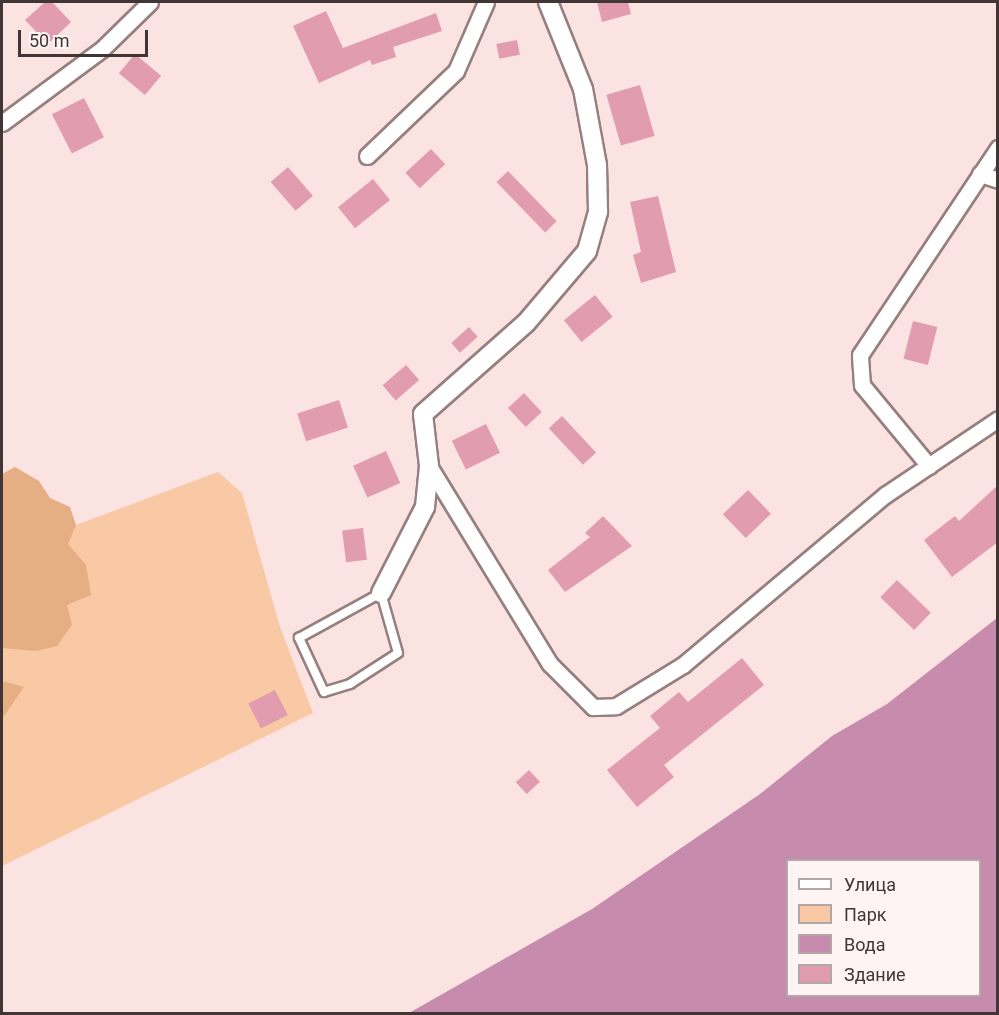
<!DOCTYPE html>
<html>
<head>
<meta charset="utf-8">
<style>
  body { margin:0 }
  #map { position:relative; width:999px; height:1015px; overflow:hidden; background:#fbe3e2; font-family:Roboto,sans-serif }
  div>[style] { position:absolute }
  .green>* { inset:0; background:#f9c8a4 }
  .forest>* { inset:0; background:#e6ae83 }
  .water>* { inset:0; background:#c78bae }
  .building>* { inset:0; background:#e29caf; transform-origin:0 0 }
  .roads { filter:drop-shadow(2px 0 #95807f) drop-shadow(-2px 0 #95807f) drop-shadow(0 2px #95807f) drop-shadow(0 -2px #95807f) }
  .service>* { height:8px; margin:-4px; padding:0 4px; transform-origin:4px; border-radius:4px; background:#fff }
  .minor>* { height:15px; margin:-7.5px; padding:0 7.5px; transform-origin:7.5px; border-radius:7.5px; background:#fff }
  .tertiary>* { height:18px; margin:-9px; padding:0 9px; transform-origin:9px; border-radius:9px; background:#fff }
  span { translate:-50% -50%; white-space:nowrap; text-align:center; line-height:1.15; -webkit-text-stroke:4.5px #fef4f4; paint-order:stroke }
  .frame { position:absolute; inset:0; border:3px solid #3f3635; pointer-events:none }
  .legend { position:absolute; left:786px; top:859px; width:195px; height:138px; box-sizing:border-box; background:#fef4f4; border:2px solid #b2a8a8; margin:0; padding:8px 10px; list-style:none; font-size:18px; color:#3f3635 }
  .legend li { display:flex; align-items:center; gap:12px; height:30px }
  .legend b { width:30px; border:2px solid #b2a8a8 }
  .scale { position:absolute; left:18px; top:30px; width:130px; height:27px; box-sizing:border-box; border:3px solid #3f3635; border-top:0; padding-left:8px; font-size:18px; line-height:21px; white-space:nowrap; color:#3f3635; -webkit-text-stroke:4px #fef4f4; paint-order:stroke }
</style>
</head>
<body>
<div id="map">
  <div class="green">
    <div style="clip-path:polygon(218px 472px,242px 493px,280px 627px,313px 713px,2px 866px,2px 576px,76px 525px)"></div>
  </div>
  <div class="forest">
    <div style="clip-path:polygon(15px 467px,39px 481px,50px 498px,70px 507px,76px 525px,68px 544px,86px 565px,91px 595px,67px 605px,72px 625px,57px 646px,36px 651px,2px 648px,2px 474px)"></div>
    <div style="clip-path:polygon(2px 681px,24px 687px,2px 719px)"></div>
  </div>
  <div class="water">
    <div style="clip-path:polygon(evenodd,997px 618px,997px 1013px,409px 1013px,592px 909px,760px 794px,832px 736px,887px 704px,997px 618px,788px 860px,980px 860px,980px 996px,788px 996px,788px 860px)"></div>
  </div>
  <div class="building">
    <div style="clip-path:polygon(45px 2px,52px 2px,71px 22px,48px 44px,25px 20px)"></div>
    <div style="clip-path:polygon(597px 2px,628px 2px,631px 14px,602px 22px)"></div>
    <div style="clip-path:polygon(326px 11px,343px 48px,436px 13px,442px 31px,393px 47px,396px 57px,372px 65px,370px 60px,319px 83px,293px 26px)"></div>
    <div style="left:517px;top:40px;width:15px;height:21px;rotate:79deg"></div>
    <div style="left:135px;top:54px;width:34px;height:25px;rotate:40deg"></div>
    <div style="left:640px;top:85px;width:53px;height:35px;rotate:74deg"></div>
    <div style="left:84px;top:98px;width:44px;height:36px;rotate:63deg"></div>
    <div style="left:431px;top:149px;width:21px;height:35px;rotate:47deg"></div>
    <div style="left:288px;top:167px;width:38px;height:23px;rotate:49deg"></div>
    <div style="left:508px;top:171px;width:70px;height:16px;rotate:46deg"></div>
    <div style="left:373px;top:179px;width:27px;height:45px;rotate:51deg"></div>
    <div style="clip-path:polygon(658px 196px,676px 272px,641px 283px,633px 255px,641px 252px,630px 202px)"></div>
    <div style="left:595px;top:295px;width:28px;height:40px;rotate:51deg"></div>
    <div style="left:913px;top:321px;width:25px;height:39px;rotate:14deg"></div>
    <div style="left:469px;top:327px;width:13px;height:24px;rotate:48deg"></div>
    <div style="left:406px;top:365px;width:20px;height:31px;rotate:49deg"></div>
    <div style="left:524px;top:393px;width:26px;height:22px;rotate:47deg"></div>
    <div style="left:339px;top:400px;width:29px;height:44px;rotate:72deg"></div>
    <div style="left:562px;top:416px;width:50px;height:18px;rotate:47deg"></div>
    <div style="left:486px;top:424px;width:32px;height:38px;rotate:64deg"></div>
    <div style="left:386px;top:451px;width:35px;height:36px;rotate:66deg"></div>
    <div style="clip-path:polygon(998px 485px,998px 542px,952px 577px,924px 540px,955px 516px,959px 521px)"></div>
    <div style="left:748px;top:490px;width:33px;height:35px;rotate:46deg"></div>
    <div style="clip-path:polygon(603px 516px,632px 546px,565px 592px,548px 570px,590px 537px,585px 533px)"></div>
    <div style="left:363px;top:528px;width:32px;height:21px;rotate:83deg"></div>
    <div style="left:897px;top:580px;width:47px;height:24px;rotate:44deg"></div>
    <div style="clip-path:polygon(742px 658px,764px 685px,664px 765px,674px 777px,637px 807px,607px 770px,660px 728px,650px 716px,679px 692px,688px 702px)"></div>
    <div style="left:275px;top:690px;width:28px;height:30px;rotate:63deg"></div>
    <div style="left:529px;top:770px;width:16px;height:18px;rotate:47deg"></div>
  </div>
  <div class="roads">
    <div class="service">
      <div style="left:381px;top:593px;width:62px;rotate:74.2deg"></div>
      <div style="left:398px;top:653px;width:57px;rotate:147.1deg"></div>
      <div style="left:350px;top:684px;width:27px;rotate:163deg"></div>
      <div style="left:324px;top:692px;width:60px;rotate:-114.8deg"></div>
      <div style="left:299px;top:638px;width:94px;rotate:-28.8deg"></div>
    </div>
    <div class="minor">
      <div style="left:2px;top:123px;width:124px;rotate:-36.5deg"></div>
      <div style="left:102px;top:49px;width:67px;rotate:-44.4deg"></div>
      <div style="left:367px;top:156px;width:123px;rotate:-43.7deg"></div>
      <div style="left:456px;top:71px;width:75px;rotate:-66.5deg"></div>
      <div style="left:980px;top:174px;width:19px;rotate:18deg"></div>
      <div style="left:429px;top:466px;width:232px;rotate:58.6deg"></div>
      <div style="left:550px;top:664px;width:61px;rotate:45deg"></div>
      <div style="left:593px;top:707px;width:23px;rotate:-2deg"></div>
      <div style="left:616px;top:706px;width:79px;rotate:-31.5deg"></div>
      <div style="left:683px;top:665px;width:264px;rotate:-40.1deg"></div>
      <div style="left:885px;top:495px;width:136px;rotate:-33.9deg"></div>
      <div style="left:929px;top:466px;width:105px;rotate:-129.6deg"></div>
      <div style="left:862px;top:385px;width:30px;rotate:-94deg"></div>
      <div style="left:860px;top:355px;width:249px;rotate:-56.3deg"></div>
    </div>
    <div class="tertiary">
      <div style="left:381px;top:593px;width:97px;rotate:-62.9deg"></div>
      <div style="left:425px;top:507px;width:41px;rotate:-84.4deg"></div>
      <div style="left:429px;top:466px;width:52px;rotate:-96.6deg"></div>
      <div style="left:423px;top:414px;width:137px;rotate:-41.5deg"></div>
      <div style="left:526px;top:323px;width:94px;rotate:-49.7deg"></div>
      <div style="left:587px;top:251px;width:41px;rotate:-74.2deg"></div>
      <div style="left:598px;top:212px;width:47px;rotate:-91.2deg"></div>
      <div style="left:597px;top:165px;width:77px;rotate:-100.4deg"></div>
      <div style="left:583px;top:89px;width:94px;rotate:-111.9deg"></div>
    </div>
  </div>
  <div class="frame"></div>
  <ul class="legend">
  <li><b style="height:8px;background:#fff"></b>Улица</li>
  <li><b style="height:16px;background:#f9c8a4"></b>Парк</li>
  <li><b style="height:16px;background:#c78bae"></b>Вода</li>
  <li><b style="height:16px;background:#e29caf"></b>Здание</li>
  </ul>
  <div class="scale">50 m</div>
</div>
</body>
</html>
